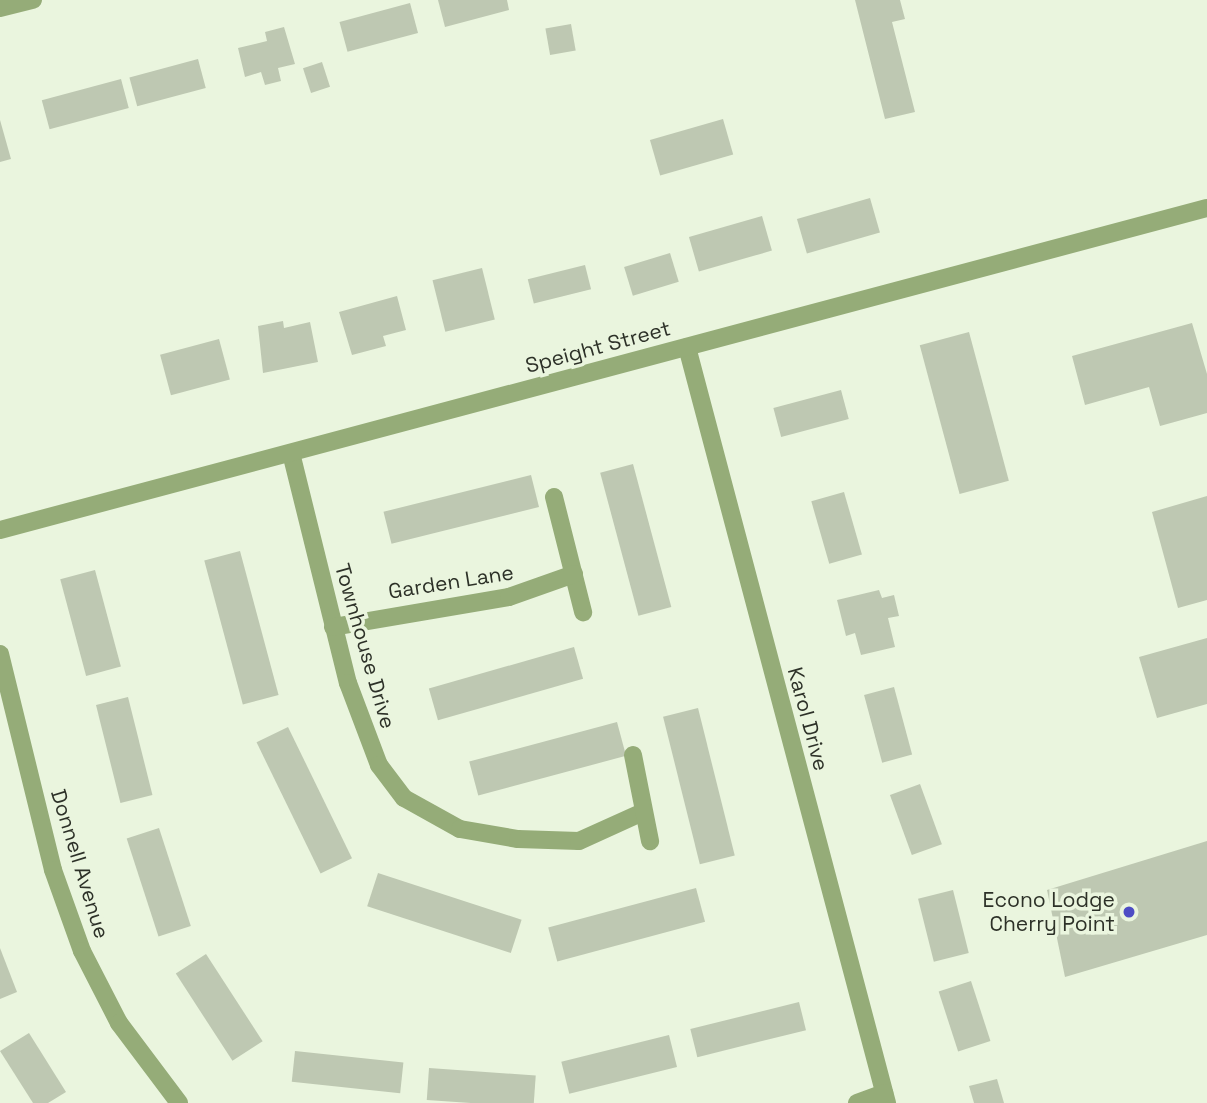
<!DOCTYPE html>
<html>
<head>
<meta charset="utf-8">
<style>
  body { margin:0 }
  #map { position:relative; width:1207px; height:1103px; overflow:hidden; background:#eaf5de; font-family:"Space Grotesk",sans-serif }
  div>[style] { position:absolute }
  .building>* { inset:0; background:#bec8b2; transform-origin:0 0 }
  .minor>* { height:18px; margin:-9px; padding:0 9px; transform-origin:9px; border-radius:9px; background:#95ac78 }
  .dots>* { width:19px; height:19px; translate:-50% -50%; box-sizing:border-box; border:4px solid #eaf5de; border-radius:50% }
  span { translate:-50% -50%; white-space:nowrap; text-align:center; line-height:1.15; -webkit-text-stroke:7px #eaf5de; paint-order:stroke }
  .street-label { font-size:21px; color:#2d3128 }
  .poi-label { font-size:21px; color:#2d3128 }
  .right { translate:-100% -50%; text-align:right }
</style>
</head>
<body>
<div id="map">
  <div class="building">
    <div style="clip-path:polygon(438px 0,507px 0,509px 10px,445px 27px)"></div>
    <div style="clip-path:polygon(855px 0,900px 0,905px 19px,892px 22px,915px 112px,885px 119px)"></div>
    <div style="left:410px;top:3px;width:31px;height:73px;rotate:75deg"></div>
    <div style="left:571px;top:24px;width:27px;height:26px;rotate:80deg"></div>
    <div style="clip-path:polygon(284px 27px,295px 64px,278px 68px,281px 81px,265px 85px,261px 72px,245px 77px,238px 48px,267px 41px,265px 32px)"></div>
    <div style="left:198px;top:59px;width:30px;height:71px;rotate:75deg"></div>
    <div style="left:322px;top:62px;width:26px;height:20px;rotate:72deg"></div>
    <div style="left:121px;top:79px;width:30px;height:82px;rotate:75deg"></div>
    <div style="left:723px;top:119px;width:37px;height:76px;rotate:74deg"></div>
    <div style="clip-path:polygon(0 120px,11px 159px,0 162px)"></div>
    <div style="left:870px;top:198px;width:36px;height:76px;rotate:74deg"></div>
    <div style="left:762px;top:216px;width:36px;height:76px;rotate:74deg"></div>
    <div style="left:670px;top:253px;width:30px;height:48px;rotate:73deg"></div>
    <div style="left:585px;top:265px;width:25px;height:59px;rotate:76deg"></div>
    <div style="left:482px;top:268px;width:53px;height:51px;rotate:76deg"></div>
    <div style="clip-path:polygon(397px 296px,406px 330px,383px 336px,386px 346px,352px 355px,339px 312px)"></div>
    <div style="clip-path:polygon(283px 321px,284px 328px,310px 322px,318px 362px,263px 373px,258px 326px)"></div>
    <div style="clip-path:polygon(1192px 323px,1207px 374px,1207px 413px,1160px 426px,1149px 387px,1085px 405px,1072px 356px)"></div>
    <div style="left:969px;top:332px;width:154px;height:51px;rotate:75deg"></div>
    <div style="left:219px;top:339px;width:42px;height:61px;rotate:75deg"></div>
    <div style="left:841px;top:390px;width:30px;height:70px;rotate:75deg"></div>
    <div style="left:633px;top:464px;width:148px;height:34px;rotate:75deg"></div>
    <div style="left:531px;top:475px;width:33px;height:152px;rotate:76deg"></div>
    <div style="left:844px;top:492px;width:65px;height:34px;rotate:74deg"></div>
    <div style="clip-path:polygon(1207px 496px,1207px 600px,1178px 608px,1152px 512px)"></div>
    <div style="left:240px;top:551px;width:149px;height:37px;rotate:75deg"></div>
    <div style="left:95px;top:570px;width:100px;height:36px;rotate:75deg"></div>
    <div style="clip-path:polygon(879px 590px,882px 598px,894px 595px,899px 616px,888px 618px,895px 647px,861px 655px,855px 633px,846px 636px,837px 600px)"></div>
    <div style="clip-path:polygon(1207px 638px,1207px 704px,1157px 718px,1139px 657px)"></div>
    <div style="left:574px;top:647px;width:33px;height:151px;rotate:74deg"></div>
    <div style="left:894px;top:687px;width:70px;height:31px;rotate:75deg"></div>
    <div style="left:128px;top:697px;width:101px;height:33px;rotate:76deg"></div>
    <div style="left:698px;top:708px;width:152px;height:36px;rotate:76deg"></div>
    <div style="left:617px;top:722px;width:35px;height:153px;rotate:75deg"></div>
    <div style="left:288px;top:727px;width:146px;height:35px;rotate:64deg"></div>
    <div style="left:920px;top:784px;width:64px;height:32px;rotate:70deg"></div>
    <div style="left:159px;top:828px;width:103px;height:34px;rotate:72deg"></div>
    <div style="clip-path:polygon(1207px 841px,1207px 935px,1065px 977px,1047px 890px)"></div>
    <div style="left:378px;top:873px;width:151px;height:35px;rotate:18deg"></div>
    <div style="left:696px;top:888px;width:35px;height:153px;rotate:75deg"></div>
    <div style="left:953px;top:890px;width:65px;height:36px;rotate:76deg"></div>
    <div style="clip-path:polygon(0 948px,17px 992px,0 999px)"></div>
    <div style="left:206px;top:954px;width:104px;height:36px;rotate:57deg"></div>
    <div style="left:971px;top:981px;width:63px;height:34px;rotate:72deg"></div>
    <div style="left:799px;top:1002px;width:29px;height:112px;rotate:76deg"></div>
    <div style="clip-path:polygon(29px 1033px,66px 1092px,48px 1103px,33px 1103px,0 1051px)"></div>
    <div style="left:669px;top:1035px;width:33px;height:111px;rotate:76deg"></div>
    <div style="left:295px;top:1051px;width:109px;height:31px;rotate:6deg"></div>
    <div style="left:429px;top:1068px;width:107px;height:32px;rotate:4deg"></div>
    <div style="clip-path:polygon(997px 1079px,1004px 1103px,974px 1103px,969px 1086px)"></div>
  </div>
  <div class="minor">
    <div style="left:0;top:8px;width:34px;rotate:-14deg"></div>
    <div style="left:687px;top:347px;width:782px;rotate:75.18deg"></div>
    <div style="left:291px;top:453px;width:237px;rotate:76.1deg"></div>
    <div style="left:348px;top:683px;width:88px;rotate:69.3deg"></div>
    <div style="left:379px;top:765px;width:41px;rotate:52.9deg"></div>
    <div style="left:404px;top:798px;width:64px;rotate:29deg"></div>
    <div style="left:460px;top:829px;width:59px;rotate:9.8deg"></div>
    <div style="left:518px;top:839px;width:61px;rotate:1.9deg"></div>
    <div style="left:579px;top:841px;width:70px;rotate:-24.4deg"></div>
    <div style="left:554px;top:497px;width:119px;rotate:75.8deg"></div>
    <div style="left:0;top:530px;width:1249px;rotate:-14.94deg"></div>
    <div style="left:333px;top:627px;width:179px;rotate:-9.7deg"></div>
    <div style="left:509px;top:597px;width:69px;rotate:-19.5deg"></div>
    <div style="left:0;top:654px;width:222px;rotate:76.2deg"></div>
    <div style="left:53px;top:870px;width:86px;rotate:70.3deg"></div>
    <div style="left:82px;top:951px;width:81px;rotate:62.8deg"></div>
    <div style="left:119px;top:1023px;width:100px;rotate:53.1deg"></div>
    <div style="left:633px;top:755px;width:88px;rotate:78.8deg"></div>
    <div style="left:857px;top:1103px;width:29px;rotate:-20deg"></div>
  </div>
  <div class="dots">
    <div style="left:1129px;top:912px;background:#4e4dc4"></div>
  </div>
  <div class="street-label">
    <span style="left:598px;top:347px;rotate:-15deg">Speight Street</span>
    <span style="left:451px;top:582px;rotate:-9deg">Garden Lane</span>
    <span style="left:365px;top:646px;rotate:74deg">Townhouse Drive</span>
    <span style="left:808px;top:719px;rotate:75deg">Karol Drive</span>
    <span style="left:80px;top:864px;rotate:73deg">Donnell Avenue</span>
  </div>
  <div class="poi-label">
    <span class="right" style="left:1115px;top:912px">Econo Lodge<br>Cherry Point</span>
  </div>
</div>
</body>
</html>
